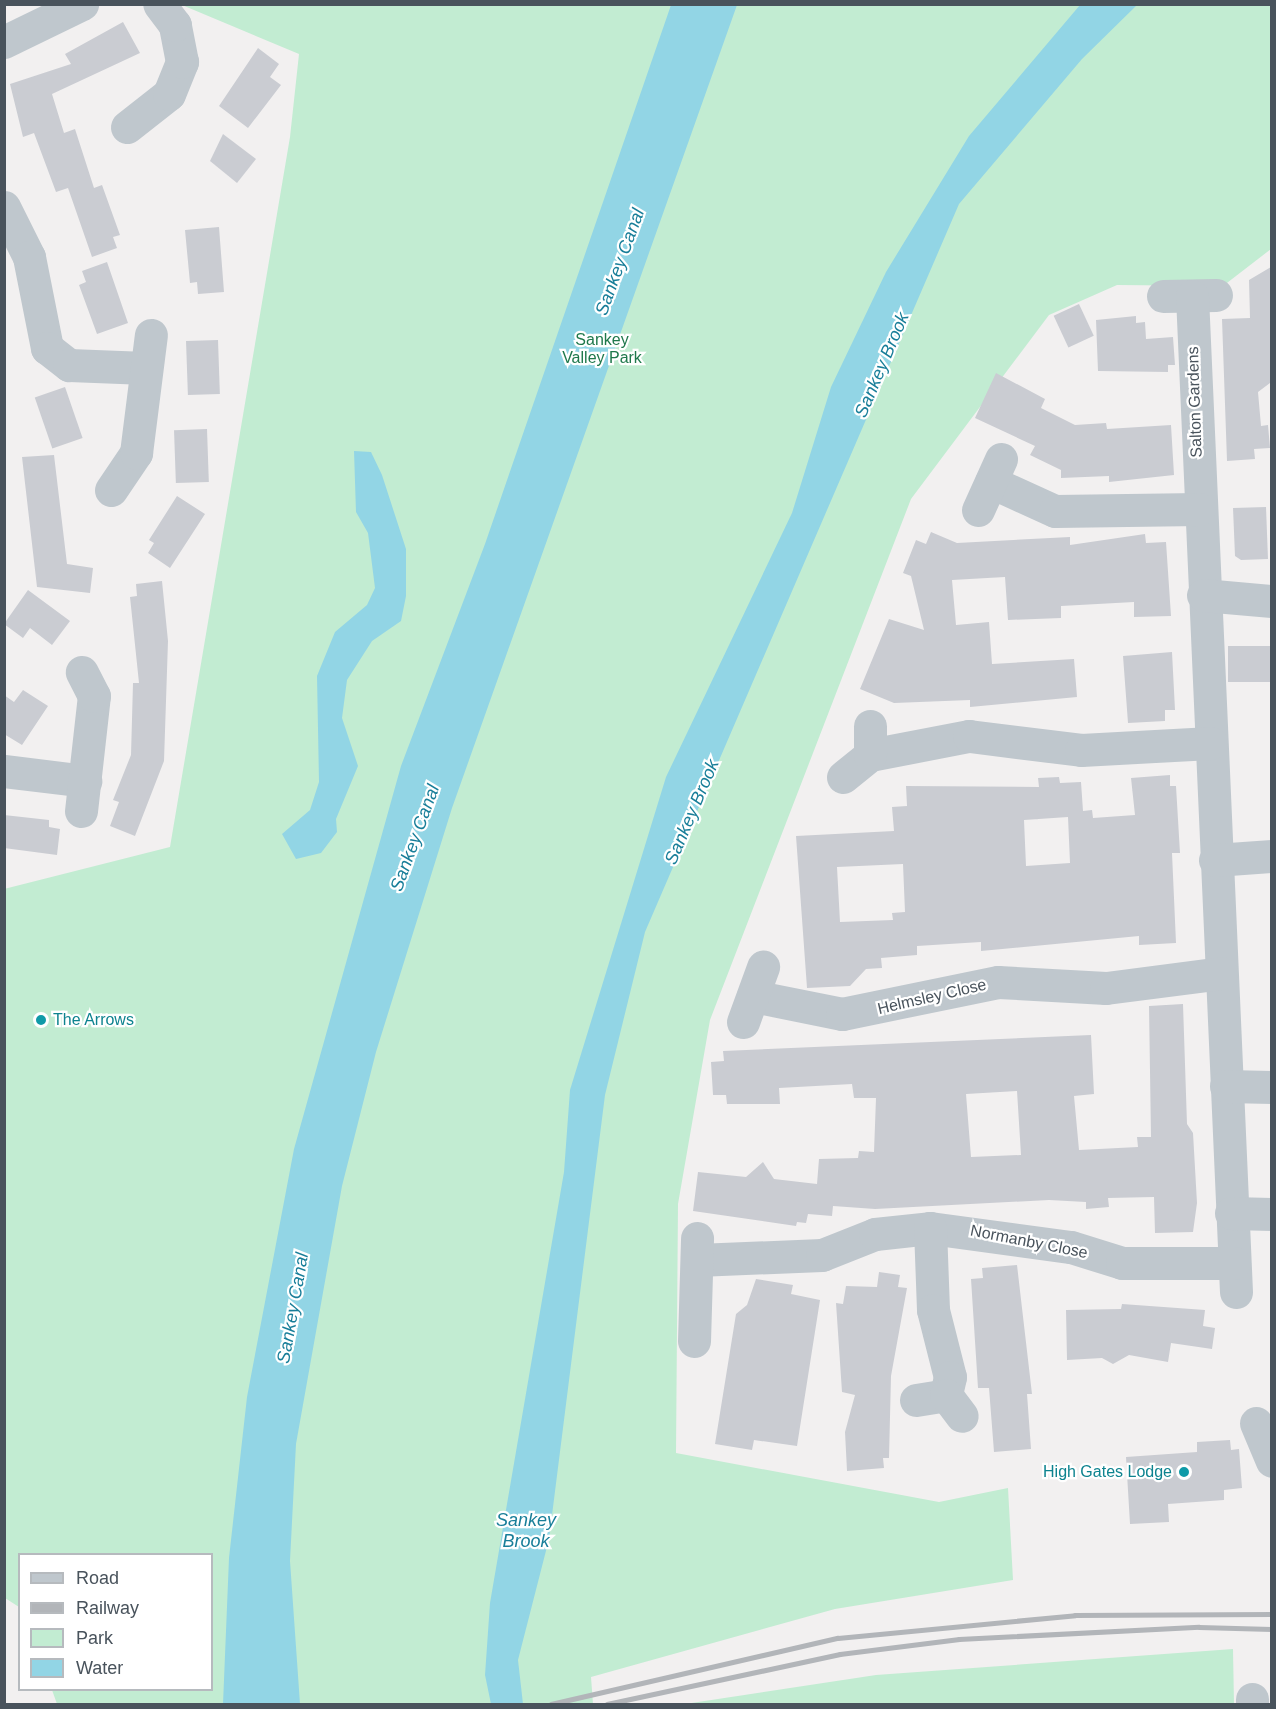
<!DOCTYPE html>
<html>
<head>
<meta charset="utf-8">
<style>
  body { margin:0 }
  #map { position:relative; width:1276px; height:1709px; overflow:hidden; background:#f2f0f0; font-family:Helvetica,sans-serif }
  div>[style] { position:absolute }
  .green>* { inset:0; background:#c2ecd2 }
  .water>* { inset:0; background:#92d5e5 }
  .building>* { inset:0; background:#caccd2; transform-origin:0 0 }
  .minor>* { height:33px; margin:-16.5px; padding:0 16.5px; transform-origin:16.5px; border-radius:16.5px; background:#bfc7cd }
  .rail>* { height:4.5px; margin:-2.25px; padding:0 2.25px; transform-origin:2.25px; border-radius:2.25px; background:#b2b5b9 }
  .dots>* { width:16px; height:16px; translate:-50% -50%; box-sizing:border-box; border:3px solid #fff; border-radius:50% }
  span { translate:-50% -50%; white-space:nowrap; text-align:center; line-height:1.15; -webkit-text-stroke:4.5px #fff; paint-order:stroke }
  .park-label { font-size:16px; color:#1f784b }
  .street-label { font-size:16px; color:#49535c }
  .culture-label { font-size:16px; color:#0d838f }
  .left { translate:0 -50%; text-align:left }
  .right { translate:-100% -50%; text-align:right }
  .water-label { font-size:18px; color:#187e99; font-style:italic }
  .frame { position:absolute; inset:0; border:6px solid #49535c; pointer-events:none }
  .legend { position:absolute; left:18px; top:1553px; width:195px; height:138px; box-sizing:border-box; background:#fff; border:2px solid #b6babe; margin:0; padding:8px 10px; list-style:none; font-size:18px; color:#49535c }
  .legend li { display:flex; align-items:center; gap:12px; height:30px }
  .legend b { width:30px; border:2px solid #b6babe }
</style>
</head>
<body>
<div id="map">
  <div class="green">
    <div style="clip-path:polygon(182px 5px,1271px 5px,1271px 249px,1223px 286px,1117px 285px,1049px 315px,911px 499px,710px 1020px,678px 1204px,676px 1453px,939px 1502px,1008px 1488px,1013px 1580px,835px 1609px,591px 1677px,593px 1704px,57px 1704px,52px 1690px,212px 1690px,212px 1554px,20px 1554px,19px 1607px,5px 1598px,4px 889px,170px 847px,290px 137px,299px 54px)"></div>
    <div style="clip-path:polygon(1233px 1649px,1234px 1704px,685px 1704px,876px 1675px)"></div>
  </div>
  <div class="water">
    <div style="clip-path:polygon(671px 5px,737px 5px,452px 808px,376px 1052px,342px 1186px,296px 1444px,290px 1561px,300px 1704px,223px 1704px,229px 1558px,247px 1397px,294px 1149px,401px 766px,485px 544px)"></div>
    <div style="clip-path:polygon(1080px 5px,1137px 5px,1082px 59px,959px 204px,645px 932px,605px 1095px,549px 1539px,518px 1660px,523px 1704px,491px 1704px,485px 1675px,490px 1603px,564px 1172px,570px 1090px,666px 777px,792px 513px,831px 387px,886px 272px,969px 136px)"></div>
    <div style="clip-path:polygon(354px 451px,371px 452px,382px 475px,406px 549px,406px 596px,401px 621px,372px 641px,347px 680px,342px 718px,358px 766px,336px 819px,337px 832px,321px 853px,296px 859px,282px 834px,310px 810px,319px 782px,317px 676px,335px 632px,367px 605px,375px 588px,368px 533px,356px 512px)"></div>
  </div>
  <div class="building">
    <div style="clip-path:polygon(123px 22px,140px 53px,52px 94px,64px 133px,75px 129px,94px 188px,102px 185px,120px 235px,113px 237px,117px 248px,92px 257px,68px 188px,56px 192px,34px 133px,23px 137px,10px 84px,71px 64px,65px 54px)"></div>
    <div style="clip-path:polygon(258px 48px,279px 64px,270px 77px,281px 85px,248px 128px,219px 106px)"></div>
    <div style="clip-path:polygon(223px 134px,256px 159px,237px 183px,210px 161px)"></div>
    <div style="clip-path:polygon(219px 227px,224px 292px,198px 294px,197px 282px,190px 283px,185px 230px)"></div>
    <div style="clip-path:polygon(107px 262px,128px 323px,97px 334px,79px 285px,86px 282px,82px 271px)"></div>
    <div style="clip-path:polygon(1271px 267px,1270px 383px,1258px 392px,1261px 426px,1268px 425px,1270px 448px,1254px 449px,1255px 459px,1227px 461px,1222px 319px,1250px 318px,1249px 280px)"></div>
    <div style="left:1079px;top:304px;width:35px;height:28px;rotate:65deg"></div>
    <div style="clip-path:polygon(1136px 316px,1136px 323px,1145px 322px,1146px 339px,1173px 337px,1175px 365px,1168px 365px,1168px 372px,1098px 371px,1096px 320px)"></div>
    <div style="left:218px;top:340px;width:54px;height:32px;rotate:88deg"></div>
    <div style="clip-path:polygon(996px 373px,1045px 399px,1041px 408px,1075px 425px,1106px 423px,1107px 429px,1171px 425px,1174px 475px,1109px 482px,1109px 476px,1061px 478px,1061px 470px,1030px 455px,1035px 446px,975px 418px)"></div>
    <div style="left:65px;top:387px;width:54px;height:32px;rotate:71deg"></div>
    <div style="left:207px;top:429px;width:53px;height:33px;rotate:88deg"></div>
    <div style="clip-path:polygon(54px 455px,67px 564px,93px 568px,90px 593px,37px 587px,22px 457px)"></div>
    <div style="clip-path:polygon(177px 496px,205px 514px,170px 568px,148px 553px,154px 543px,149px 540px)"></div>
    <div style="clip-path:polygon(1266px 507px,1268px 559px,1241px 560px,1235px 556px,1233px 508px)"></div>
    <div style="clip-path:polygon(931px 532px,957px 543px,1070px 537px,1070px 545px,1145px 534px,1146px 543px,1166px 542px,1171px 616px,1134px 617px,1134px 602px,1061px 606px,1061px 618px,1008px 620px,1005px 577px,952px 580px,956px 625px,989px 622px,992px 664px,1074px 659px,1077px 697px,970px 707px,970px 700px,894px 703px,860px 689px,889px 619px,924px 630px,911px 576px,903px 573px,916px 540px,926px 544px)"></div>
    <div style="clip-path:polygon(162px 581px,168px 641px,164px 761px,135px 836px,110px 826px,119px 802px,113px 800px,131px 755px,133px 683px,139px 683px,130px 597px,137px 596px,136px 584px)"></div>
    <div style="clip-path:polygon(28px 590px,70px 621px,52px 645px,30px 628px,23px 638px,4px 624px)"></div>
    <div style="left:1272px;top:646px;width:36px;height:44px;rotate:90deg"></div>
    <div style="clip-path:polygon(1172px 652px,1175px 710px,1165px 710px,1165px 721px,1128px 723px,1123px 656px)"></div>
    <div style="clip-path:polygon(23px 690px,48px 706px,22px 745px,4px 734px,4px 695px,14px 702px)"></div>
    <div style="clip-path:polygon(evenodd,1170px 775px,1170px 786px,1176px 786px,1180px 853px,1172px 853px,1176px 943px,1139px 945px,1139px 936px,981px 951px,981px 942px,917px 946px,917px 955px,881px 958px,882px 968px,866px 969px,850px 986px,807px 988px,796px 836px,894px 831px,892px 807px,907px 806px,906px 786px,1039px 787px,1038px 778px,1059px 777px,1060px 783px,1081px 782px,1083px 811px,1092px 810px,1093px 818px,1135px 815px,1131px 778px,1170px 775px,1068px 817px,1070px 863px,1026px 866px,1024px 820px,1068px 817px,1170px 775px,903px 864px,905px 912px,892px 913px,893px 920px,840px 922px,837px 867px,903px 864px)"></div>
    <div style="clip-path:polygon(4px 815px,49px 820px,49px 827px,60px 829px,57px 855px,4px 848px)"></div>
    <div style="clip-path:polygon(evenodd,1183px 1004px,1187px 1124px,1193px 1133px,1197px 1203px,1193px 1232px,1155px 1233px,1154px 1197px,1108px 1198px,1109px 1207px,1086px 1209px,1086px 1202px,1049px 1200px,875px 1209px,833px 1206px,832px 1216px,808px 1214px,806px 1223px,797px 1222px,796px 1226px,693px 1211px,698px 1172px,746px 1177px,763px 1162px,774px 1179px,817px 1184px,819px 1159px,858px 1158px,859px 1151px,874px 1152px,876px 1098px,854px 1098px,852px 1084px,779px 1088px,780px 1104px,727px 1104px,726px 1095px,713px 1095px,711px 1062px,724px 1061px,723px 1051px,1091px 1035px,1094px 1094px,1074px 1096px,1079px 1150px,1138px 1147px,1137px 1137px,1151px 1137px,1149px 1006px,1183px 1004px,1017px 1091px,1021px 1155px,971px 1157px,966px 1094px,1017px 1091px)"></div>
    <div style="clip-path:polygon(1017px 1265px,1032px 1394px,1027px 1394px,1031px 1449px,994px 1452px,989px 1388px,978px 1388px,971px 1279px,983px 1278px,982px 1268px)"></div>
    <div style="clip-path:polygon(879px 1272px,900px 1275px,898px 1287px,907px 1288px,891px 1376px,889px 1458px,883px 1458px,884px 1468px,847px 1471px,845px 1432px,855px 1395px,842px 1392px,836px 1303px,843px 1304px,846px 1286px,877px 1287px)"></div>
    <div style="clip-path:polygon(756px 1279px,793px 1285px,791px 1294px,820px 1300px,797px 1446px,754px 1440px,752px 1450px,715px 1444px,736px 1314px,747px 1305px)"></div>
    <div style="clip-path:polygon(1122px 1304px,1205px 1310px,1203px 1326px,1215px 1328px,1212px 1349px,1171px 1343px,1168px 1362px,1129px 1355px,1113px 1364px,1102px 1358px,1067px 1360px,1066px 1310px,1121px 1309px)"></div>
    <div style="clip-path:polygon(1230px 1440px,1231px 1450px,1239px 1449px,1242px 1488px,1224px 1490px,1224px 1500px,1168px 1504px,1169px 1522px,1130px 1524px,1126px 1457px,1197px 1452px,1197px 1442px)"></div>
  </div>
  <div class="minor">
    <div style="left:4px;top:42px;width:87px;rotate:-26deg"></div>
    <div style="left:127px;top:127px;width:53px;rotate:-38.2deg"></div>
    <div style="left:169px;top:94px;width:35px;rotate:-68deg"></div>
    <div style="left:182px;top:62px;width:38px;rotate:-101deg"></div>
    <div style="left:175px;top:25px;width:26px;rotate:-127deg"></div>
    <div style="left:4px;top:207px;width:56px;rotate:63.4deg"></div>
    <div style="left:29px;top:257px;width:93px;rotate:78.8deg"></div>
    <div style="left:47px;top:348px;width:28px;rotate:38deg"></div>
    <div style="left:69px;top:365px;width:77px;rotate:2.2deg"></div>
    <div style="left:1163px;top:296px;width:53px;rotate:-1.1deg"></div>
    <div style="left:1192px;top:296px;width:997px;rotate:87.47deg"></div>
    <div style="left:991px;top:482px;width:70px;rotate:24.4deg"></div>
    <div style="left:1055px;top:511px;width:144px;rotate:-0.8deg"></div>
    <div style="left:111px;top:490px;width:45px;rotate:-56deg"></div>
    <div style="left:136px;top:453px;width:119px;rotate:-82.8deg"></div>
    <div style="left:978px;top:510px;width:56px;rotate:-65.7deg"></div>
    <div style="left:1203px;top:595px;width:69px;rotate:5deg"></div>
    <div style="left:870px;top:755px;width:101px;rotate:-10.9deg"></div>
    <div style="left:969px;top:736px;width:113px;rotate:7.1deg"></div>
    <div style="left:1081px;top:750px;width:130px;rotate:-3.1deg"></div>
    <div style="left:4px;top:771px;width:82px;rotate:7deg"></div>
    <div style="left:843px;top:777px;width:35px;rotate:-39deg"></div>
    <div style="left:870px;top:755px;width:29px;rotate:-90deg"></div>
    <div style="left:81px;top:811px;width:116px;rotate:-83.6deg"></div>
    <div style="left:94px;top:696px;width:27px;rotate:-117deg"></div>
    <div style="left:1215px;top:860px;width:57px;rotate:-4deg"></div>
    <div style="left:753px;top:996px;width:91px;rotate:11.4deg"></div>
    <div style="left:842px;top:1014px;width:159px;rotate:-11.6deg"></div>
    <div style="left:998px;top:982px;width:108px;rotate:3.2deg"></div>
    <div style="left:1106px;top:988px;width:116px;rotate:-7.4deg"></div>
    <div style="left:743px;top:1022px;width:59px;rotate:-70deg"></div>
    <div style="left:1226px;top:1086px;width:46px;rotate:1.2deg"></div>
    <div style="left:1231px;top:1213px;width:41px;rotate:1.4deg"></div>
    <div style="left:930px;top:1228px;width:142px;rotate:7.7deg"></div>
    <div style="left:1071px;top:1247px;width:53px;rotate:17.4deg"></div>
    <div style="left:1122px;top:1263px;width:112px"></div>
    <div style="left:697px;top:1260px;width:125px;rotate:-2.3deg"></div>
    <div style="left:822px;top:1255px;width:57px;rotate:-21.6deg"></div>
    <div style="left:875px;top:1234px;width:55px;rotate:-6.2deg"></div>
    <div style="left:930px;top:1228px;width:82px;rotate:87.9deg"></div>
    <div style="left:933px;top:1310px;width:69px;rotate:75.8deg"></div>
    <div style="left:950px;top:1377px;width:18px;rotate:103deg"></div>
    <div style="left:694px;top:1341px;width:103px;rotate:-88.3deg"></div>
    <div style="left:916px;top:1400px;width:30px;rotate:-9deg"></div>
    <div style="left:946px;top:1395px;width:26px;rotate:53deg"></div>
    <div style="left:1256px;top:1423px;width:41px;rotate:67.2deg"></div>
    <div style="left:1252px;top:1699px;width:5px;rotate:90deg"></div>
  </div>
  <div class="rail">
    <div style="left:551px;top:1704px;width:294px;rotate:-13deg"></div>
    <div style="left:838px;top:1638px;width:238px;rotate:-5.5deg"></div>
    <div style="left:1075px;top:1615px;width:197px;rotate:-0.3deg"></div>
    <div style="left:607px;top:1704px;width:238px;rotate:-12.1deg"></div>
    <div style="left:840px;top:1654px;width:120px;rotate:-7.2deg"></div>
    <div style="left:959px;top:1639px;width:240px;rotate:-2.9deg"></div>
    <div style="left:1199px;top:1627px;width:73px;rotate:1.6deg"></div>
  </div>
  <div class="dots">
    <div style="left:41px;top:1020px;background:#0f9aa8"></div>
    <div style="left:1184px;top:1472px;background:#0f9aa8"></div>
  </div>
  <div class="park-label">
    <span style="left:602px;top:349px">Sankey<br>Valley Park</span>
  </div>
  <div class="street-label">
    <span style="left:1195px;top:402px;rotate:-92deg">Salton Gardens</span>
    <span style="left:932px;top:997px;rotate:-13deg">Helmsley Close</span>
    <span style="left:1029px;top:1242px;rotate:11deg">Normanby Close</span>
  </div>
  <div class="culture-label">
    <span class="left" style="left:53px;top:1020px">The Arrows</span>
    <span class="right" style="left:1172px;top:1472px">High Gates Lodge</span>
  </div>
  <div class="water-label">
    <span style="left:620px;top:262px;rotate:-70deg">Sankey Canal</span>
    <span style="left:882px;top:365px;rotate:-67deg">Sankey Brook</span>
    <span style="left:692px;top:812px;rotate:-67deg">Sankey Brook</span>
    <span style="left:415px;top:838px;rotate:-70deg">Sankey Canal</span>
    <span style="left:293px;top:1308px;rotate:-80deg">Sankey Canal</span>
    <span style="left:526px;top:1531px">Sankey<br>Brook</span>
  </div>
  <div class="frame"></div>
  <ul class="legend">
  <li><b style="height:8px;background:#bfc7cd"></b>Road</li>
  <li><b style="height:8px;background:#b2b5b9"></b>Railway</li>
  <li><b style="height:16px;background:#c2ecd2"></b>Park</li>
  <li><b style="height:16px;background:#92d5e5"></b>Water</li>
  </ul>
</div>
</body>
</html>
